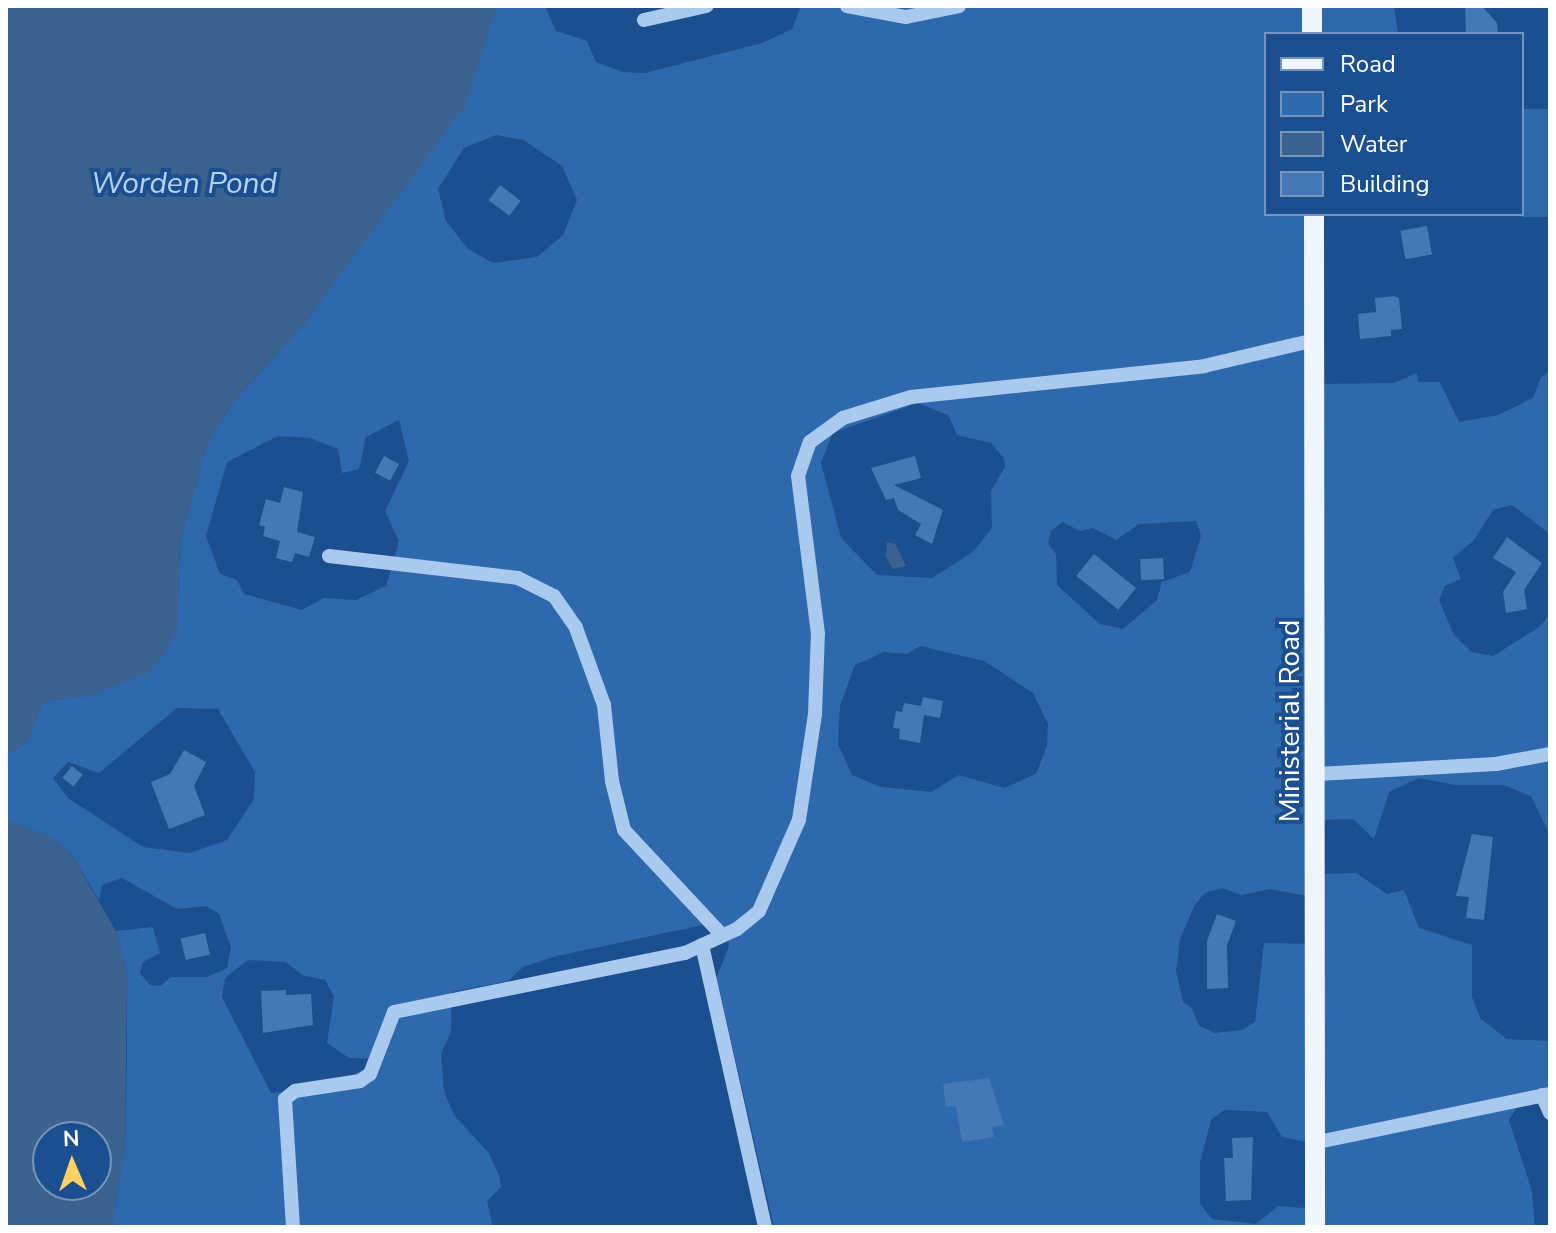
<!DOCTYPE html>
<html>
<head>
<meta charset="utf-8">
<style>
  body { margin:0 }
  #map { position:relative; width:1556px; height:1233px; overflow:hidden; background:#1b4f8f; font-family:"Nunito Sans",sans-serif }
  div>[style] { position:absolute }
  .green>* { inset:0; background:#2e69ad; transform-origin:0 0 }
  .water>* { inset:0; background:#3c6290 }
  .building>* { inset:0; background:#4478b7; transform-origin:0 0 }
  .minor>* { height:14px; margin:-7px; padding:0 7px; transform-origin:7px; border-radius:7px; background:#a9c9ee }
  .major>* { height:20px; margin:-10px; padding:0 10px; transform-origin:10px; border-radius:10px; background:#f0f6ff }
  span { translate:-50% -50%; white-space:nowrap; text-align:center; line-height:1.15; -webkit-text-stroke:8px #1b4f8f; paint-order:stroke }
  .street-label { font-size:28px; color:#fff }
  .water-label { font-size:30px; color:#b5d3f5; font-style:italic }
  .frame { position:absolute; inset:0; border:8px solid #fff; pointer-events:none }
  .legend { position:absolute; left:1264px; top:32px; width:260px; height:184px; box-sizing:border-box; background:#1b4f8f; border:2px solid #7695bc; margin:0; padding:10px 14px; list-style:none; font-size:24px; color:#fff }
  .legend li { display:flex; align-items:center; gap:16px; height:40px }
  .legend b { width:40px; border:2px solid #7695bc }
  .north { position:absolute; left:32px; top:1121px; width:80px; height:80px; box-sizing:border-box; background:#1b4f8f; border:2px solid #7695bc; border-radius:50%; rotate:358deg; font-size:22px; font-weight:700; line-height:32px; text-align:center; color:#fff }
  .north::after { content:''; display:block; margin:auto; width:28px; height:36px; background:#ffd166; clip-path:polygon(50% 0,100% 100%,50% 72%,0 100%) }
</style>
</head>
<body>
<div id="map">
  <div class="green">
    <div style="clip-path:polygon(evenodd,496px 6px,545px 6px,556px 31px,587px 41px,596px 62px,623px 72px,645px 73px,762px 43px,792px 29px,801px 6px,1394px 6px,1398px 34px,1266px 34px,1266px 214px,1314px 214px,1316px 384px,1394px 383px,1417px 373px,1418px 382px,1440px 382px,1459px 422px,1498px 415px,1533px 398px,1541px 377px,1550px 371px,1550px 534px,1512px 505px,1493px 510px,1474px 540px,1453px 558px,1461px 579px,1445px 586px,1439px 600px,1454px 635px,1472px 652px,1493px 656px,1538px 628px,1550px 614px,1550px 835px,1531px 796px,1504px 785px,1455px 785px,1419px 778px,1389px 792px,1374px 839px,1353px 819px,1319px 820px,1319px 874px,1356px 873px,1387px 894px,1404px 890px,1419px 928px,1472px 945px,1472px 997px,1481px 1019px,1507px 1039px,1550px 1041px,1550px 1086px,1525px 1094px,1509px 1120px,1532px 1191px,1535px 1227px,774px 1227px,719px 988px,714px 984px,729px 946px,726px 930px,717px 922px,557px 956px,523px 967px,508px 981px,452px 992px,451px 1032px,441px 1053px,444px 1091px,454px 1115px,488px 1152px,499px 1175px,501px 1187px,487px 1201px,493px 1227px,112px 1227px,125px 1146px,127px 1059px,127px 973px,116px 931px,153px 927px,160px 953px,143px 962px,140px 973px,150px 985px,161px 986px,171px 977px,207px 977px,227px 968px,231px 947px,219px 914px,206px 906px,177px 909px,122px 878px,102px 885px,99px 900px,71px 854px,54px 839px,6px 819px,6px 754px,25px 744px,44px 701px,94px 695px,177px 630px,180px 542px,207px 444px,233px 402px,303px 325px,465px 104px,496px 6px,496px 135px,523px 140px,562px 166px,577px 200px,563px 235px,537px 257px,493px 263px,468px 249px,446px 221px,438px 189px,464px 148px,496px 135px,496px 6px,918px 403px,948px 415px,957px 435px,991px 443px,1004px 458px,1005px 467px,991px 491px,992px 528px,973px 552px,932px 578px,877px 575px,841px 538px,821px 463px,833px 433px,918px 403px,496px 6px,399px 420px,409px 461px,385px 511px,399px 541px,386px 586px,356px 600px,324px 598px,302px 610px,244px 594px,237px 580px,220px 574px,206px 536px,227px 462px,278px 436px,310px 438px,338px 449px,342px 473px,359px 469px,366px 437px,399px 420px,496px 6px,1196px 521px,1201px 536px,1190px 572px,1162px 582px,1157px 600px,1123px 629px,1100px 624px,1057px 585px,1056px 554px,1048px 544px,1051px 531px,1062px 522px,1080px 531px,1093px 528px,1116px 540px,1139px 524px,1196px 521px,496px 6px,920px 646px,984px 661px,1033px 693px,1048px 724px,1047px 746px,1036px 774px,1004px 788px,959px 775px,931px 792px,881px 787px,852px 775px,838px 744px,840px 706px,855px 665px,884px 652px,907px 654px,920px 646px,496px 6px,177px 708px,218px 709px,255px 772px,254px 799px,227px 840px,190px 853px,143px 847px,68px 798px,53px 778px,68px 762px,99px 773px,177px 708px,496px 6px,1222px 888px,1241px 895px,1270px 889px,1318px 898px,1317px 944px,1264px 943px,1255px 1022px,1242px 1030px,1215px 1033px,1199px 1026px,1192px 1008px,1183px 1002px,1176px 971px,1180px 939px,1195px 905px,1205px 893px,1222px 888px,496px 6px,248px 960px,286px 962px,302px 975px,325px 980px,334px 996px,327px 1043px,349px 1058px,382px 1059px,327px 1089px,271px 1093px,222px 997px,225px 978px,248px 960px,496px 6px,1224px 1110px,1267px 1112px,1282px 1137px,1317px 1144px,1315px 1209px,1278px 1206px,1256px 1224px,1212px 1219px,1200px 1204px,1200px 1162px,1211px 1120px,1224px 1110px)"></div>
    <div style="left:1550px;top:109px;width:108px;height:28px;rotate:90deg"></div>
  </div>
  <div class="water">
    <div style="clip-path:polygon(6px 6px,496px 6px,466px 104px,303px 325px,233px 402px,207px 444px,180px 542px,177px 630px,165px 653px,149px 672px,94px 695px,44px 701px,25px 744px,6px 754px)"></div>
    <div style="clip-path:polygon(887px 542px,895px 544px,906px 566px,893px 569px,886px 557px)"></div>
    <div style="clip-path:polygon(evenodd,6px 819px,54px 839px,71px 854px,116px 931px,127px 973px,125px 1146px,112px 1227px,6px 1227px,6px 819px,48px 1137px,96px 1137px,96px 1185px,48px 1185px,48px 1137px)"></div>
  </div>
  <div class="building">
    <div style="clip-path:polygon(1465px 6px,1482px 6px,1497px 23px,1498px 34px,1466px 34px)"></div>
    <div style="left:500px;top:185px;width:26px;height:19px;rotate:37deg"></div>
    <div style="left:1427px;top:226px;width:29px;height:27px;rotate:80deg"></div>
    <div style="clip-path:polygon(1394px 296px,1399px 298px,1402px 329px,1391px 330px,1391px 336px,1360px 339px,1358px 314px,1376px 312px,1375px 298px)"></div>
    <div style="left:384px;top:456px;width:17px;height:19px;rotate:28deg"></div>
    <div style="clip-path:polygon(915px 456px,921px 478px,894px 485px,943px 510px,932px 544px,915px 535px,921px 524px,898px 510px,894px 498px,886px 500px,871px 468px)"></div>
    <div style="clip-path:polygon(284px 487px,303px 492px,297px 532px,315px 537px,309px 557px,295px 553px,292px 562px,276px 558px,280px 541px,263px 536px,265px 527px,259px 525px,266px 499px,280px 503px)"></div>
    <div style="clip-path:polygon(1507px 537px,1542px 563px,1524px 590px,1527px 609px,1506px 613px,1503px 592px,1516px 572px,1493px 558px)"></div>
    <div style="left:1094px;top:554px;width:54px;height:28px;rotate:39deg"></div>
    <div style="left:1163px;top:558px;width:21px;height:23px;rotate:87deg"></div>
    <div style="clip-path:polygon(923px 697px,943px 701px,940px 718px,924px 715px,920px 743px,899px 739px,900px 729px,893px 728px,896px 711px,902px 712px,904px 703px,921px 706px)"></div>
    <div style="clip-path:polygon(184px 750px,206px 762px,194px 786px,205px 815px,169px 829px,151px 782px,170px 774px)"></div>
    <div style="left:72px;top:766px;width:14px;height:15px;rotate:39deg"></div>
    <div style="clip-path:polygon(1472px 834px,1493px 837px,1484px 920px,1466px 918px,1469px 897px,1456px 896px)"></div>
    <div style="clip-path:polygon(1217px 914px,1236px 921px,1227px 945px,1228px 988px,1207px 989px,1207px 941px)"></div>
    <div style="left:205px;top:933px;width:22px;height:25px;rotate:77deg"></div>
    <div style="clip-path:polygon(286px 990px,286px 995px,311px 994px,313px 1025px,263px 1033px,261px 991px)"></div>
    <div style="clip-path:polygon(989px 1078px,1004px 1125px,992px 1127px,994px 1137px,962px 1142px,956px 1106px,946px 1107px,943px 1084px)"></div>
    <div style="clip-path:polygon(1253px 1137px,1251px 1200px,1226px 1201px,1224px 1158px,1233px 1158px,1232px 1138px)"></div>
  </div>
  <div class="minor">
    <div style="left:847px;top:6px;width:60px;rotate:10.6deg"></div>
    <div style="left:906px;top:17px;width:54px;rotate:-11.7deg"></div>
    <div style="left:644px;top:20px;width:64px;rotate:-12.7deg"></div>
    <div style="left:329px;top:556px;width:190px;rotate:6.6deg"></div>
    <div style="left:518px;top:578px;width:40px;rotate:26.6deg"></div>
    <div style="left:554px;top:596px;width:39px;rotate:55deg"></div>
    <div style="left:576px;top:628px;width:82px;rotate:70deg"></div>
    <div style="left:604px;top:705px;width:76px;rotate:84deg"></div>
    <div style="left:612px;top:781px;width:50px;rotate:76.2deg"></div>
    <div style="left:624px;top:830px;width:144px;rotate:47deg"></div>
    <div style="left:1318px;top:774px;width:178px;rotate:-3.2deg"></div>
    <div style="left:1496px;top:764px;width:55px;rotate:-10.5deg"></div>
    <div style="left:702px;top:945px;width:289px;rotate:77.4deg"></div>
    <div style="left:1542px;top:1095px;width:20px;rotate:66deg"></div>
    <div style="left:1318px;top:1142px;width:237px;rotate:-11.7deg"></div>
    <div style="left:293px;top:1227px;width:128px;rotate:-93.6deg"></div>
    <div style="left:285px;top:1099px;width:13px;rotate:-39deg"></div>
    <div style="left:295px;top:1091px;width:66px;rotate:-8.7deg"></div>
    <div style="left:360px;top:1081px;width:12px;rotate:-35deg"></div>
    <div style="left:370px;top:1074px;width:66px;rotate:-68.8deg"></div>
    <div style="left:394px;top:1012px;width:297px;rotate:-11.5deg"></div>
    <div style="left:685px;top:953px;width:57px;rotate:-24.8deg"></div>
    <div style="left:737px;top:929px;width:28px;rotate:-39deg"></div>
    <div style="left:759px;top:911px;width:99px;rotate:-66.3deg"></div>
    <div style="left:799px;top:820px;width:107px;rotate:-81.4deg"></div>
    <div style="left:815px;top:714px;width:80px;rotate:-87.9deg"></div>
    <div style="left:818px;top:634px;width:159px;rotate:-97.2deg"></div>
    <div style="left:798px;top:476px;width:36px;rotate:-71deg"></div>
    <div style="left:810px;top:442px;width:41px;rotate:-36deg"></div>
    <div style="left:843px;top:418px;width:71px;rotate:-17.2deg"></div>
    <div style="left:911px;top:397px;width:295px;rotate:-6deg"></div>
    <div style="left:1204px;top:366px;width:114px;rotate:-13.2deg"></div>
  </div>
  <div class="major">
    <div style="left:1312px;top:6px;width:28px;rotate:90deg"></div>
    <div style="left:1314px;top:214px;width:1013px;rotate:89.94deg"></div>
  </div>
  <div class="street-label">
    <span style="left:1290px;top:721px;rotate:-90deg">Ministerial Road</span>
  </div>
  <div class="water-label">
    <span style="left:184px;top:184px">Worden Pond</span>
  </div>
  <div class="frame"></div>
  <ul class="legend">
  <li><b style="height:10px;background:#f0f6ff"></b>Road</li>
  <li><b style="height:22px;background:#2e69ad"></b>Park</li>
  <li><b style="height:22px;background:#3c6290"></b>Water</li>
  <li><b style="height:22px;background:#4478b7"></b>Building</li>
  </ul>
  <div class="north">N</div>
</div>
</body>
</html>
